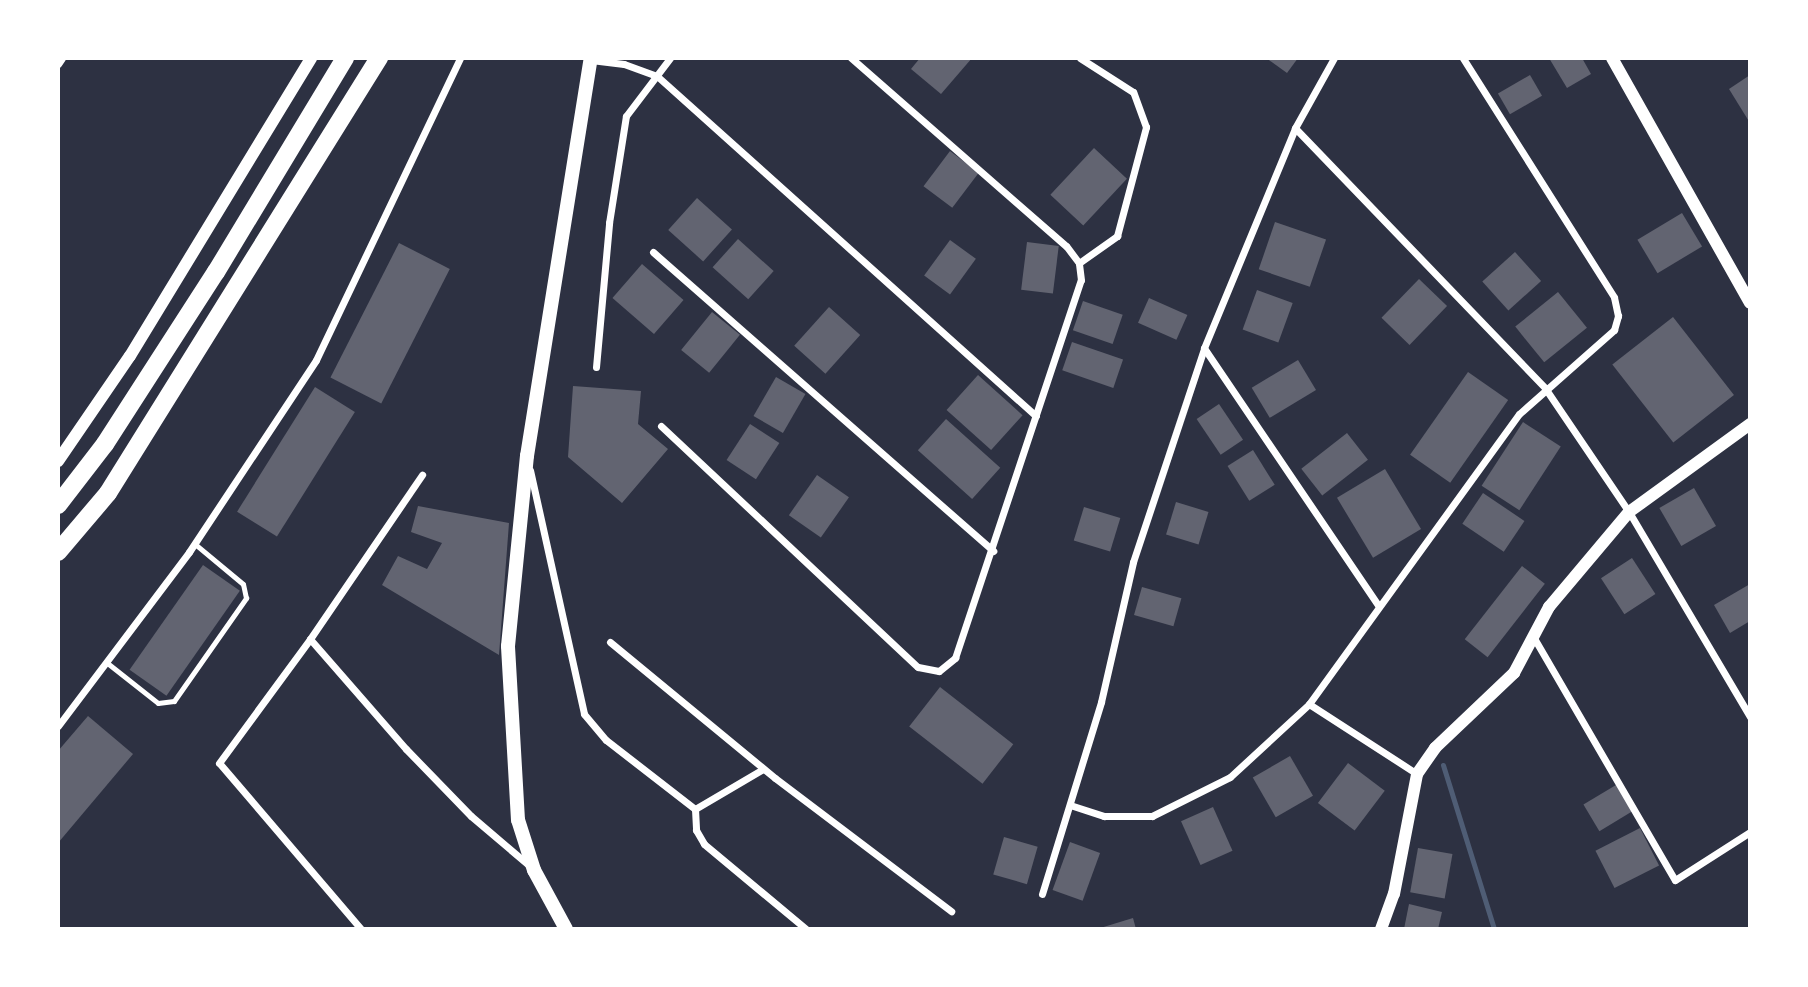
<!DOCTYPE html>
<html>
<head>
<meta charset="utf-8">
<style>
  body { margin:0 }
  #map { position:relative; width:1808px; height:987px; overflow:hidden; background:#2d3142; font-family:"PT Sans Narrow",sans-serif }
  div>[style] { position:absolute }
  .stream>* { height:5px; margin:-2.5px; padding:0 2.5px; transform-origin:2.5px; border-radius:2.5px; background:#4f5d75 }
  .building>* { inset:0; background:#626471; transform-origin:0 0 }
  .service>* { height:5px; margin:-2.5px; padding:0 2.5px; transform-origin:2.5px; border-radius:2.5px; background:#fff }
  .minor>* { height:7px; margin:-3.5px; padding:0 3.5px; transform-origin:3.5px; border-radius:3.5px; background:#fff }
  .tertiary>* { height:12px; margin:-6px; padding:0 6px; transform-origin:6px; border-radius:6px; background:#fff }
  .secondary>* { height:14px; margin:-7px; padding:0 7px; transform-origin:7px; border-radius:7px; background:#fff }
  .trunk>* { height:18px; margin:-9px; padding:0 9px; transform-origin:9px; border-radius:9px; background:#fff }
  span { translate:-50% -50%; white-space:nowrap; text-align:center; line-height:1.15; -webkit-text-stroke:6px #fff; paint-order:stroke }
  .frame { position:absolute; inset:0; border:60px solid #fff; pointer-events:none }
</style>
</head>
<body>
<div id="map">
  <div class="stream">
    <div style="left:1443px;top:765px;width:172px;rotate:72.7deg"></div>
  </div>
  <div class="building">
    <div style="clip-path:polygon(920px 58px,972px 58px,941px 94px,911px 69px)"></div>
    <div style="clip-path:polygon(1266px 58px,1298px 58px,1287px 73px)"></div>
    <div style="clip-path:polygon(1549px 58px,1582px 58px,1591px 74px,1567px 88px)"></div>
    <div style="left:1530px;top:75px;width:24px;height:37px;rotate:60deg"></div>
    <div style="clip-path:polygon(1750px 75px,1750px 123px,1729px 89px)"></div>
    <div style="left:1094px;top:148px;width:45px;height:64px;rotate:43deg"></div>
    <div style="left:950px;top:151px;width:36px;height:44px;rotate:37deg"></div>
    <div style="left:697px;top:198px;width:47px;height:43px;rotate:42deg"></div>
    <div style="left:1682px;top:213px;width:39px;height:52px;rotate:59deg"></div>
    <div style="left:1275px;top:222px;width:54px;height:50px;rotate:19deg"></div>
    <div style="left:738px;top:239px;width:48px;height:38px;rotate:42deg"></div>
    <div style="left:950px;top:240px;width:32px;height:44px;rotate:36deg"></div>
    <div style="left:1027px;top:242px;width:32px;height:48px;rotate:7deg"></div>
    <div style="left:399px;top:243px;width:57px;height:151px;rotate:27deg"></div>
    <div style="left:1515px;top:252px;width:39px;height:44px;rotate:48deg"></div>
    <div style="left:642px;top:264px;width:55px;height:45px;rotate:41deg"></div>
    <div style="left:1419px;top:279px;width:39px;height:54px;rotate:44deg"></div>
    <div style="left:1257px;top:290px;width:38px;height:42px;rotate:20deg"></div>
    <div style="left:1558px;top:292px;width:46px;height:55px;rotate:51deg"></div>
    <div style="left:1149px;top:298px;width:42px;height:27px;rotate:24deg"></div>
    <div style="left:1083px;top:301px;width:42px;height:31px;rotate:19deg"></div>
    <div style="left:829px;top:307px;width:42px;height:52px;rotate:42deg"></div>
    <div style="left:712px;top:312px;width:36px;height:49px;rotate:39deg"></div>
    <div style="left:1673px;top:317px;width:99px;height:77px;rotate:52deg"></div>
    <div style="left:1072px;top:342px;width:54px;height:30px;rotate:19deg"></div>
    <div style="left:1298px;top:360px;width:35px;height:54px;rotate:59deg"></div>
    <div style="left:1468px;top:372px;width:49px;height:101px;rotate:35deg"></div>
    <div style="left:978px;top:375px;width:60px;height:47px;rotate:42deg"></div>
    <div style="left:776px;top:377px;width:34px;height:45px;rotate:30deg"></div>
    <div style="clip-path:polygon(573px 386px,641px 391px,638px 424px,668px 449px,622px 503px,568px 457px)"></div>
    <div style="left:315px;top:387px;width:47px;height:147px;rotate:32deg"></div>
    <div style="left:1219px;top:404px;width:43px;height:27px;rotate:56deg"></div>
    <div style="left:946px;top:419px;width:73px;height:42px;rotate:42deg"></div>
    <div style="left:1523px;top:422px;width:45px;height:76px;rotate:33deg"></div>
    <div style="left:750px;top:424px;width:35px;height:43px;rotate:33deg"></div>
    <div style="left:1347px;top:433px;width:34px;height:58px;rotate:52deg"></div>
    <div style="left:1253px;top:450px;width:41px;height:30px;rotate:58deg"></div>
    <div style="left:1385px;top:469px;width:70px;height:56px;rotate:59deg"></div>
    <div style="left:817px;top:475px;width:39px;height:49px;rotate:35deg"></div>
    <div style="left:1694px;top:488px;width:44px;height:40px;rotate:60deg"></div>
    <div style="left:1483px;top:493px;width:50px;height:37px;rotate:34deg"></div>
    <div style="left:1176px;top:502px;width:34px;height:34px;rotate:17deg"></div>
    <div style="clip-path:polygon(418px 506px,509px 523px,499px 655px,382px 585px,398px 556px,427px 569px,442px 543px,411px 532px)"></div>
    <div style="left:1084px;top:507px;width:38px;height:35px;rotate:17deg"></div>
    <div style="left:1632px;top:558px;width:43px;height:37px;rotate:57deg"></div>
    <div style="left:203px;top:565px;width:45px;height:128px;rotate:35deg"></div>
    <div style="left:1522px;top:566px;width:29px;height:93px;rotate:38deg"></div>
    <div style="clip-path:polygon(1750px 584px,1750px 621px,1730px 633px,1714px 605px)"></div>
    <div style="left:1142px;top:587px;width:41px;height:29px;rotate:16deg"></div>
    <div style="left:940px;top:687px;width:93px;height:50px;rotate:38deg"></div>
    <div style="clip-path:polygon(88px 716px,133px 754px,58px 843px,58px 751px)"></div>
    <div style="left:1290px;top:756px;width:46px;height:43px;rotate:60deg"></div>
    <div style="left:1348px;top:763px;width:46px;height:50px;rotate:37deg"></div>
    <div style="left:1616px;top:785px;width:31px;height:38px;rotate:59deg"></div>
    <div style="left:1213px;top:807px;width:48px;height:35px;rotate:66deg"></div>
    <div style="left:1640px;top:828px;width:42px;height:50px;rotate:63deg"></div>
    <div style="left:1004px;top:837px;width:35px;height:39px;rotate:16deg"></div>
    <div style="left:1070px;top:842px;width:32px;height:51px;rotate:20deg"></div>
    <div style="left:1418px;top:848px;width:35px;height:45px;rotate:10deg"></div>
    <div style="clip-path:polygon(1409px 904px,1442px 912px,1438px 929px,1404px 929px)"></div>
    <div style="clip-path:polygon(1133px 918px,1136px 929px,1097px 929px)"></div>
  </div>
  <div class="service">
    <div style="left:106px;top:662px;width:66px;rotate:38.3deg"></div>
    <div style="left:158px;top:703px;width:16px;rotate:-7deg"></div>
    <div style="left:174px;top:701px;width:126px;rotate:-55deg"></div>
    <div style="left:246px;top:598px;width:14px;rotate:-102deg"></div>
    <div style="left:243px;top:584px;width:62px;rotate:-140.2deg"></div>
  </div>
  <div class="minor">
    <div style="left:591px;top:60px;width:33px;rotate:7deg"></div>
    <div style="left:624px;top:64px;width:35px;rotate:20deg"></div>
    <div style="left:657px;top:76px;width:509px;rotate:41.9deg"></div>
    <div style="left:58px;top:64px;width:7px;rotate:-56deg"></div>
    <div style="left:1295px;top:128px;width:361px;rotate:46.1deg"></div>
    <div style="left:1545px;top:388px;width:150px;rotate:55.9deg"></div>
    <div style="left:1629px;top:512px;width:238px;rotate:59.4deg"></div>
    <div style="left:653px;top:252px;width:453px;rotate:41.3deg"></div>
    <div style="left:1079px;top:263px;width:47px;rotate:-35.4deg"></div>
    <div style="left:1117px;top:236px;width:113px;rotate:-75.1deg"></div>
    <div style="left:1146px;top:127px;width:37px;rotate:-110deg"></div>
    <div style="left:1133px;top:92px;width:63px;rotate:-147.3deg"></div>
    <div style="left:1204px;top:348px;width:310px;rotate:55.9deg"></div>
    <div style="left:596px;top:367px;width:145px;rotate:-84.8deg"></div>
    <div style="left:609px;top:223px;width:108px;rotate:-81deg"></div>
    <div style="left:626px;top:116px;width:73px;rotate:-52.8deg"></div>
    <div style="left:661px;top:426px;width:352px;rotate:43.2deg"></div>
    <div style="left:918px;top:667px;width:21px;rotate:11deg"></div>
    <div style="left:939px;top:671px;width:21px;rotate:-39deg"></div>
    <div style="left:955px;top:658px;width:398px;rotate:-71.6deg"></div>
    <div style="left:1081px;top:280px;width:17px;rotate:-97deg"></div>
    <div style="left:1079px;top:263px;width:21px;rotate:-127deg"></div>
    <div style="left:1066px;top:246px;width:286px;rotate:-138.8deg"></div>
    <div style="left:530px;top:470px;width:250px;rotate:77.5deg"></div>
    <div style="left:584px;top:714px;width:34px;rotate:50deg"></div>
    <div style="left:606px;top:740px;width:113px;rotate:37.8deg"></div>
    <div style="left:695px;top:809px;width:79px;rotate:-30.5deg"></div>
    <div style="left:1534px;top:638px;width:280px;rotate:59.8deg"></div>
    <div style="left:1675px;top:880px;width:89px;rotate:-32.6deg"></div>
    <div style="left:310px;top:639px;width:199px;rotate:-55.7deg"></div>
    <div style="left:610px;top:642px;width:214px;rotate:39.5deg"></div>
    <div style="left:775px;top:778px;width:221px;rotate:37.1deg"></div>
    <div style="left:1309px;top:704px;width:129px;rotate:32.9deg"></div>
    <div style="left:58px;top:726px;width:218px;rotate:-53deg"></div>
    <div style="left:189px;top:552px;width:230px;rotate:-56.5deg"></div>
    <div style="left:316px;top:360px;width:335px;rotate:-64.5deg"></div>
    <div style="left:1070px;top:805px;width:36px;rotate:18deg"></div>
    <div style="left:1104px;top:816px;width:48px"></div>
    <div style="left:1152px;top:816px;width:87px;rotate:-26.6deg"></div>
    <div style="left:1230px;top:777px;width:108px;rotate:-42.7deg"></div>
    <div style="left:1309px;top:704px;width:358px;rotate:-54.1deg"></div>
    <div style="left:1519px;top:414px;width:127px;rotate:-41.5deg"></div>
    <div style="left:1614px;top:330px;width:15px;rotate:-74deg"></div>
    <div style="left:1618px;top:316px;width:19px;rotate:-102deg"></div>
    <div style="left:1614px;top:297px;width:283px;rotate:-122.3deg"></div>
    <div style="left:695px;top:809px;width:21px;rotate:87deg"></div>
    <div style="left:696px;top:830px;width:16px;rotate:60deg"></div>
    <div style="left:704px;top:844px;width:133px;rotate:39.8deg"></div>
    <div style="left:1042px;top:894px;width:201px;rotate:-72.9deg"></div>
    <div style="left:1101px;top:702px;width:144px;rotate:-77.1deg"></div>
    <div style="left:1133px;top:562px;width:225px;rotate:-71.6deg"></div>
    <div style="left:1204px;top:348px;width:238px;rotate:-67.5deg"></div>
    <div style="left:1295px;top:128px;width:80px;rotate:-60.9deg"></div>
    <div style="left:361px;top:929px;width:218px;rotate:-130.5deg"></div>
    <div style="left:219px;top:763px;width:154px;rotate:-53.7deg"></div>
    <div style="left:310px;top:639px;width:146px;rotate:48.9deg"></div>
    <div style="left:406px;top:749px;width:93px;rotate:45.9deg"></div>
    <div style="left:471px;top:816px;width:79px;rotate:40.4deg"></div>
  </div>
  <div class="tertiary">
    <div style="left:1612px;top:58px;width:281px;rotate:60.6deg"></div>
    <div style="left:58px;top:461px;width:127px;rotate:-55.6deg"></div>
    <div style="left:130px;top:356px;width:349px;rotate:-58.7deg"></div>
    <div style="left:1381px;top:929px;width:37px;rotate:-70deg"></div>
    <div style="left:1394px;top:894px;width:122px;rotate:-79.1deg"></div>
    <div style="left:1417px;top:774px;width:32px;rotate:-55deg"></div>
    <div style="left:1435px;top:748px;width:109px;rotate:-43.5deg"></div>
    <div style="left:1514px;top:673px;width:75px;rotate:-62.1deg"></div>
    <div style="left:1549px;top:607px;width:124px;rotate:-49.9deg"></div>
    <div style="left:1629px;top:512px;width:150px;rotate:-36deg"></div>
  </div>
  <div class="secondary">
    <div style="left:566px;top:929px;width:67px;rotate:-118.5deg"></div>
    <div style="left:534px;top:870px;width:52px;rotate:-107.7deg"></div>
    <div style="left:518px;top:820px;width:174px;rotate:-93.3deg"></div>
    <div style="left:508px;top:646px;width:191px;rotate:-84.3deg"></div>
    <div style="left:527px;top:456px;width:403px;rotate:-80.9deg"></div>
  </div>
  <div class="trunk">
    <div style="left:58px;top:505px;width:77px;rotate:-52.4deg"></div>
    <div style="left:105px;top:444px;width:205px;rotate:-57.2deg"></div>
    <div style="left:216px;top:272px;width:250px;rotate:-58.9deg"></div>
    <div style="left:58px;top:552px;width:77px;rotate:-49.7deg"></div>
    <div style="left:108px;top:493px;width:513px;rotate:-58.08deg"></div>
  </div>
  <div class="frame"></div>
</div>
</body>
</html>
